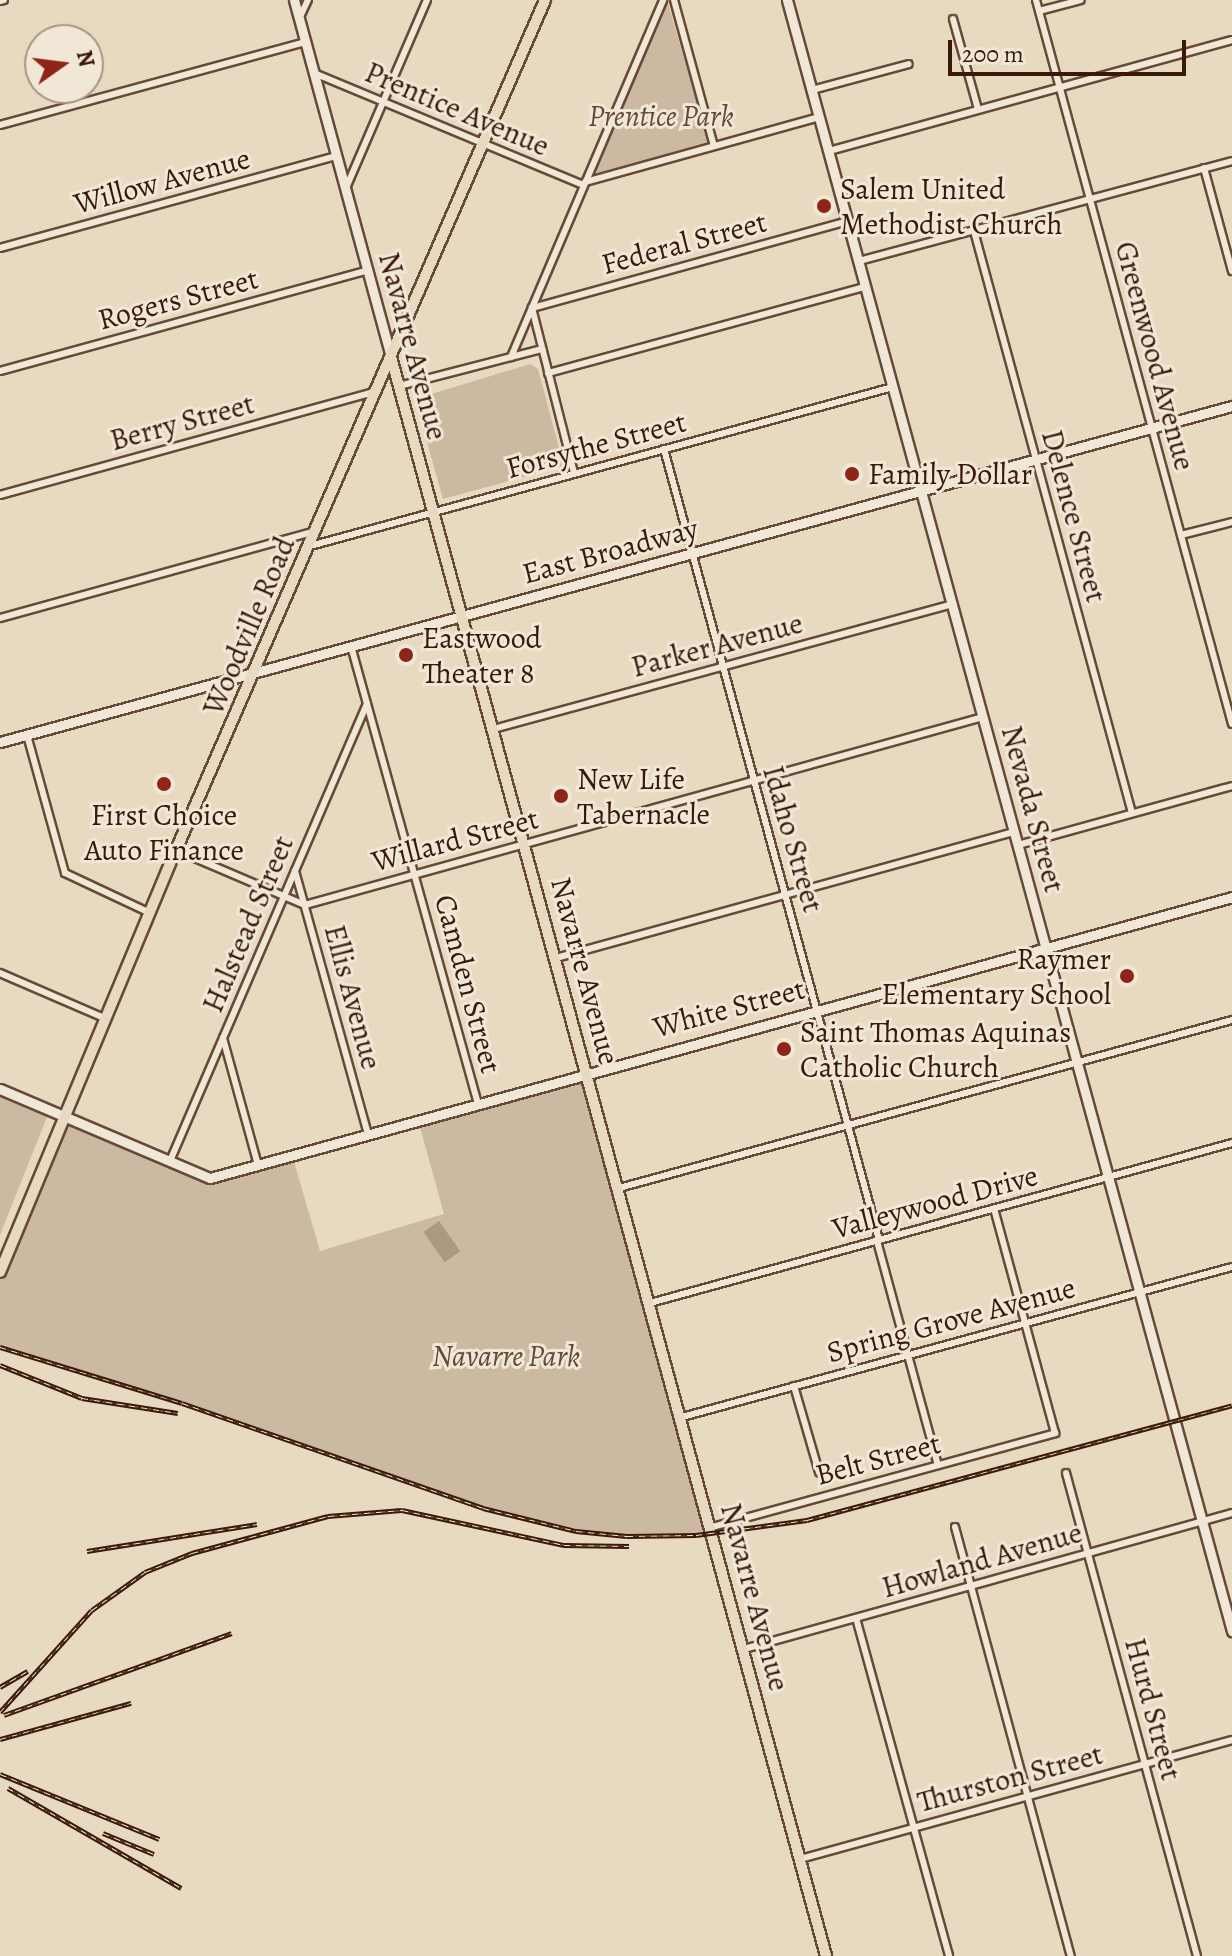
<!DOCTYPE html>
<html>
<head>
<meta charset="utf-8">
<style>
  body { margin:0 }
  #map { position:relative; width:1232px; height:1956px; overflow:hidden; background:#e8dac1; font-family:Alegreya,serif }
  div>[style] { position:absolute }
  .green>* { inset:0; background:#cbb9a2 }
  .water>* { inset:0; background:#ad9882; transform-origin:0 0 }
  .roads { filter:drop-shadow(2px 0 #664937) drop-shadow(-2px 0 #664937) drop-shadow(0 2px #664937) drop-shadow(0 -2px #664937) }
  .street>* { height:6px; margin:-3px; padding:0 3px; transform-origin:3px; border-radius:3px; background:#f0e7d7 }
  .secondary>* { height:9px; margin:-4.5px; padding:0 4.5px; transform-origin:4.5px; border-radius:4.5px; background:#f0e7d7 }
  .primary>* { height:10px; margin:-5px; padding:0 5px; transform-origin:5px; border-radius:5px; background:#e8dac1 }
  .rail>* { height:5px; margin-top:-2.5px; transform-origin:0; background:repeating-linear-gradient(90deg,#f0e7d7 0 6px,#3b1909 0 12px); box-sizing:border-box; border-block:2px solid #3b1909 }
  .dots>* { width:22px; height:22px; translate:-50% -50%; box-sizing:border-box; border:4px solid #f0e7d7; border-radius:50% }
  span { translate:-50% -50%; white-space:nowrap; text-align:center; line-height:1.15; -webkit-text-stroke:6px #f0e7d7; paint-order:stroke }
  .street-label { font-size:30px; color:#3b1909 }
  .park-label { font-size:30px; color:#664937; font-style:italic }
  .poi-label { font-size:30px; color:#3b1909 }
  .left { translate:0 -50%; text-align:left }
  .right { translate:-100% -50%; text-align:right }
  .north { position:absolute; left:24px; top:24px; width:80px; height:80px; box-sizing:border-box; background:#f0e7d7; border:2px solid #a89585; border-radius:50%; rotate:76deg; font-size:22px; font-weight:700; line-height:32px; text-align:center; color:#3b1909 }
  .north::after { content:''; display:block; margin:auto; width:28px; height:36px; background:#8f2418; clip-path:polygon(50% 0,100% 100%,50% 72%,0 100%) }
  .scale { position:absolute; left:948px; top:40px; width:238px; height:36px; box-sizing:border-box; border:4px solid #3b1909; border-top:0; padding-left:10px; font-size:24px; line-height:28px; white-space:nowrap; color:#3b1909; -webkit-text-stroke:6px #f0e7d7; paint-order:stroke }
</style>
</head>
<body>
<div id="map">
  <div class="green">
    <div style="clip-path:polygon(667px 0,709px 142px,594px 175px)"></div>
    <div style="clip-path:polygon(530px 364px,538px 369px,564px 466px,443px 499px,415px 399px)"></div>
    <div style="clip-path:polygon(587px 1072px,713px 1533px,616px 1535px,536px 1523px,0 1346px,0 1270px,64px 1117px,202px 1177px,292px 1155px,320px 1251px,444px 1214px,418px 1120px)"></div>
    <div style="clip-path:polygon(0 1097px,47px 1117px,0 1235px)"></div>
  </div>
  <div class="water">
    <div style="left:439px;top:1221px;width:37px;height:19px;rotate:55deg"></div>
  </div>
  <div class="roads">
    <div class="street">
      <div style="left:674px;top:0;width:151px;rotate:74.7deg"></div>
      <div style="left:1036px;top:0;width:750px;rotate:74.85deg"></div>
      <div style="left:0;top:1px;width:4px;rotate:-14deg"></div>
      <div style="left:1039px;top:11px;width:43px;rotate:-14.7deg"></div>
      <div style="left:299px;top:19px;width:21px;rotate:-65deg"></div>
      <div style="left:953px;top:19px;width:93px;rotate:74.5deg"></div>
      <div style="left:314px;top:73px;width:291px;rotate:22.6deg"></div>
      <div style="left:812px;top:90px;width:100px;rotate:-15deg"></div>
      <div style="left:0;top:125px;width:316px;rotate:-15.2deg"></div>
      <div style="left:829px;top:151px;width:418px;rotate:-15.4deg"></div>
      <div style="left:1204px;top:168px;width:107px;rotate:74.8deg"></div>
      <div style="left:585px;top:182px;width:243px;rotate:-15.5deg"></div>
      <div style="left:346px;top:188px;width:205px;rotate:-66.7deg"></div>
      <div style="left:974px;top:231px;width:603px;rotate:74.81deg"></div>
      <div style="left:0;top:248px;width:348px;rotate:-15.3deg"></div>
      <div style="left:859px;top:261px;width:386px;rotate:-15deg"></div>
      <div style="left:532px;top:308px;width:328px;rotate:-15.4deg"></div>
      <div style="left:532px;top:308px;width:170px;rotate:75.7deg"></div>
      <div style="left:511px;top:357px;width:388px;rotate:-66.9deg"></div>
      <div style="left:0;top:371px;width:382px;rotate:-15.3deg"></div>
      <div style="left:548px;top:373px;width:328px;rotate:-15.2deg"></div>
      <div style="left:399px;top:386px;width:148px;rotate:-14.5deg"></div>
      <div style="left:664px;top:449px;width:820px;rotate:74.79deg"></div>
      <div style="left:0;top:495px;width:391px;rotate:-15.4deg"></div>
      <div style="left:1181px;top:535px;width:53px;rotate:-14.3deg"></div>
      <div style="left:310px;top:546px;width:604px;rotate:-15.26deg"></div>
      <div style="left:0;top:618px;width:325px;rotate:-15.4deg"></div>
      <div style="left:351px;top:646px;width:474px;rotate:74.5deg"></div>
      <div style="left:493px;top:729px;width:476px;rotate:-15.2deg"></div>
      <div style="left:27px;top:735px;width:143px;rotate:74.6deg"></div>
      <div style="left:65px;top:873px;width:94px;rotate:25.2deg"></div>
      <div style="left:1018px;top:845px;width:222px;rotate:-15.4deg"></div>
      <div style="left:176px;top:850px;width:140px;rotate:23.1deg"></div>
      <div style="left:305px;top:905px;width:704px;rotate:-15.5deg"></div>
      <div style="left:295px;top:871px;width:273px;rotate:74.5deg"></div>
      <div style="left:556px;top:958px;width:475px;rotate:-15.4deg"></div>
      <div style="left:0;top:973px;width:113px;rotate:23.4deg"></div>
      <div style="left:223px;top:1038px;width:132px;rotate:74.6deg"></div>
      <div style="left:170px;top:1161px;width:498px;rotate:-66.7deg"></div>
      <div style="left:619px;top:1188px;width:636px;rotate:-15.33deg"></div>
      <div style="left:877px;top:1241px;width:232px;rotate:74.8deg"></div>
      <div style="left:650px;top:1303px;width:604px;rotate:-15.37deg"></div>
      <div style="left:794px;top:1386px;width:90px;rotate:73.8deg"></div>
      <div style="left:682px;top:1417px;width:570px;rotate:-15.26deg"></div>
      <div style="left:1066px;top:1473px;width:500px;rotate:74.83deg"></div>
      <div style="left:712px;top:1527px;width:356px;rotate:-15.3deg"></div>
      <div style="left:1055px;top:1433px;width:232px;rotate:-105.2deg"></div>
      <div style="left:955px;top:1527px;width:444px;rotate:74.9deg"></div>
      <div style="left:856px;top:1618px;width:351px;rotate:74.6deg"></div>
      <div style="left:744px;top:1649px;width:507px;rotate:-15.57deg"></div>
      <div style="left:800px;top:1859px;width:448px;rotate:-15.4deg"></div>
    </div>
    <div class="secondary">
      <div style="left:294px;top:0;width:370px;rotate:74.8deg"></div>
      <div style="left:787px;top:0;width:1691px;rotate:74.74deg"></div>
      <div style="left:0;top:742px;width:1277px;rotate:-15.26deg"></div>
      <div style="left:0;top:1089px;width:228px;rotate:23deg"></div>
      <div style="left:210px;top:1178px;width:1060px;rotate:-15.37deg"></div>
    </div>
    <div class="primary">
      <div style="left:391px;top:357px;width:1657px;rotate:74.78deg"></div>
      <div style="left:0;top:1272px;width:457px;rotate:-67.4deg"></div>
      <div style="left:176px;top:850px;width:927px;rotate:-66.53deg"></div>
    </div>
  </div>
  <div class="rail">
    <div style="left:0;top:1347px;width:190px;rotate:17.1deg"></div>
    <div style="left:182px;top:1403px;width:319px;rotate:19.2deg"></div>
    <div style="left:483px;top:1508px;width:96px;rotate:13.9deg"></div>
    <div style="left:576px;top:1531px;width:51px;rotate:5.6deg"></div>
    <div style="left:627px;top:1536px;width:69px;rotate:-0.8deg"></div>
    <div style="left:696px;top:1535px;width:112px;rotate:-7.7deg"></div>
    <div style="left:807px;top:1520px;width:440px;rotate:-15.1deg"></div>
    <div style="left:0;top:1365px;width:88px;rotate:21.9deg"></div>
    <div style="left:82px;top:1398px;width:97px;rotate:8.9deg"></div>
    <div style="left:87px;top:1551px;width:172px;rotate:-9deg"></div>
    <div style="left:0;top:1687px;width:32px;rotate:-30deg"></div>
    <div style="left:0;top:1712px;width:137px;rotate:-48deg"></div>
    <div style="left:92px;top:1610px;width:65px;rotate:-35.6deg"></div>
    <div style="left:145px;top:1572px;width:51px;rotate:-22deg"></div>
    <div style="left:192px;top:1553px;width:141px;rotate:-15.2deg"></div>
    <div style="left:328px;top:1516px;width:74px;rotate:-4.6deg"></div>
    <div style="left:402px;top:1510px;width:166px;rotate:12.2deg"></div>
    <div style="left:564px;top:1545px;width:65px;rotate:0.9deg"></div>
    <div style="left:4px;top:1715px;width:242px;rotate:-19.8deg"></div>
    <div style="left:0;top:1739px;width:136px;rotate:-15.4deg"></div>
    <div style="left:0;top:1774px;width:172px;rotate:22.2deg"></div>
    <div style="left:8px;top:1788px;width:200px;rotate:30deg"></div>
    <div style="left:103px;top:1833px;width:55px;rotate:22.4deg"></div>
  </div>
  <div class="dots">
    <div style="left:824px;top:206px;background:#8f2418"></div>
    <div style="left:852px;top:474px;background:#8f2418"></div>
    <div style="left:406px;top:655px;background:#8f2418"></div>
    <div style="left:164px;top:784px;background:#8f2418"></div>
    <div style="left:561px;top:796px;background:#8f2418"></div>
    <div style="left:1127px;top:976px;background:#8f2418"></div>
    <div style="left:784px;top:1049px;background:#8f2418"></div>
  </div>
  <div class="street-label">
    <span style="left:457px;top:109px;rotate:23deg">Prentice Avenue</span>
    <span style="left:162px;top:181px;rotate:-15deg">Willow Avenue</span>
    <span style="left:684px;top:243px;rotate:-15deg">Federal Street</span>
    <span style="left:178px;top:299px;rotate:-15deg">Rogers Street</span>
    <span style="left:413px;top:346px;rotate:75deg">Navarre Avenue</span>
    <span style="left:1155px;top:356px;rotate:75deg">Greenwood Avenue</span>
    <span style="left:182px;top:422px;rotate:-15deg">Berry Street</span>
    <span style="left:596px;top:445px;rotate:-15deg">Forsythe Street</span>
    <span style="left:1074px;top:516px;rotate:75deg">Delence Street</span>
    <span style="left:610px;top:551px;rotate:-15deg">East Broadway</span>
    <span style="left:249px;top:626px;rotate:-67deg">Woodville Road</span>
    <span style="left:717px;top:645px;rotate:-15deg">Parker Avenue</span>
    <span style="left:1033px;top:809px;rotate:75deg">Nevada Street</span>
    <span style="left:793px;top:839px;rotate:74deg">Idaho Street</span>
    <span style="left:455px;top:840px;rotate:-15deg">Willard Street</span>
    <span style="left:248px;top:924px;rotate:-67deg">Halstead Street</span>
    <span style="left:585px;top:971px;rotate:75deg">Navarre Avenue</span>
    <span style="left:468px;top:984px;rotate:75deg">Camden Street</span>
    <span style="left:353px;top:997px;rotate:75deg">Ellis Avenue</span>
    <span style="left:729px;top:1008px;rotate:-15deg">White Street</span>
    <span style="left:935px;top:1202px;rotate:-15deg">Valleywood Drive</span>
    <span style="left:951px;top:1320px;rotate:-15deg">Spring Grove Avenue</span>
    <span style="left:878px;top:1459px;rotate:-15deg">Belt Street</span>
    <span style="left:982px;top:1560px;rotate:-16deg">Howland Avenue</span>
    <span style="left:755px;top:1597px;rotate:75deg">Navarre Avenue</span>
    <span style="left:1153px;top:1709px;rotate:75deg">Hurd Street</span>
    <span style="left:1010px;top:1778px;rotate:-15deg">Thurston Street</span>
  </div>
  <div class="park-label">
    <span style="left:661px;top:116px">Prentice Park</span>
    <span style="left:506px;top:1356px">Navarre Park</span>
  </div>
  <div class="poi-label">
    <span class="left" style="left:840px;top:206px">Salem United<br>Methodist Church</span>
    <span class="left" style="left:868px;top:474px">Family Dollar</span>
    <span class="left" style="left:422px;top:655px">Eastwood<br>Theater 8</span>
    <span class="left" style="left:577px;top:796px">New Life<br>Tabernacle</span>
    <span style="left:164px;top:832px">First Choice<br>Auto Finance</span>
    <span class="right" style="left:1111px;top:976px">Raymer<br>Elementary School</span>
    <span class="left" style="left:800px;top:1049px">Saint Thomas Aquinas<br>Catholic Church</span>
  </div>
  <div class="north">N</div>
  <div class="scale">200 m</div>
</div>
</body>
</html>
